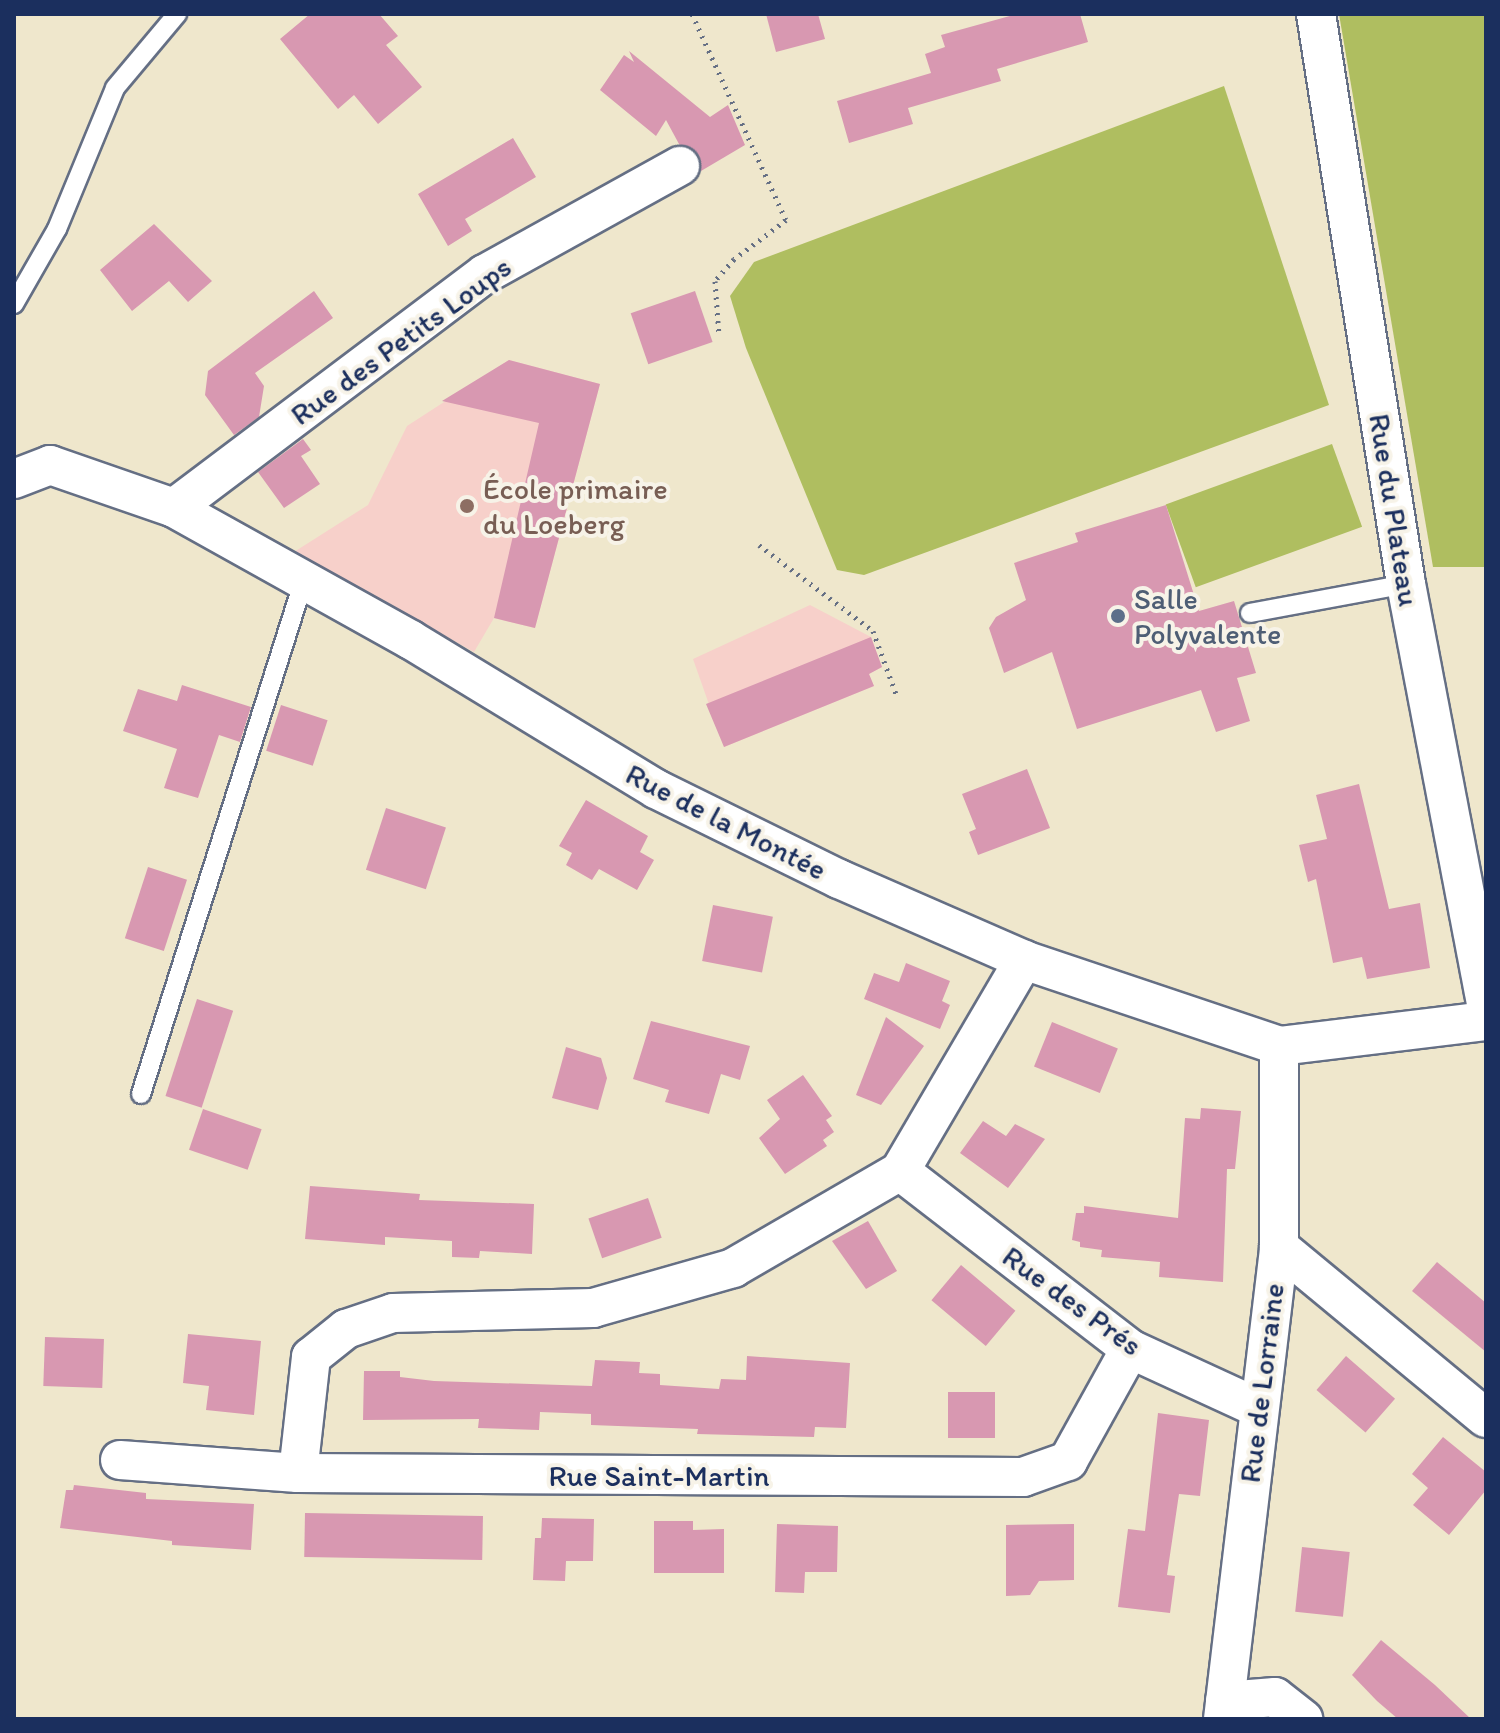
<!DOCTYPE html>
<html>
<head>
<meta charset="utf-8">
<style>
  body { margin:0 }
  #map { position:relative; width:1500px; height:1733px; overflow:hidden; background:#efe7cc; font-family:Itim,sans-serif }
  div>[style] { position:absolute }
  .built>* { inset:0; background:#f7d0ca }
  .green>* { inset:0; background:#afbe60; transform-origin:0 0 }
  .building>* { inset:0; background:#d898b1; transform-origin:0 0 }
  .path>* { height:5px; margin-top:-2.5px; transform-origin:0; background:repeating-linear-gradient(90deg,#656f84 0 2px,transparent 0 8px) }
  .roads { filter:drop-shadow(2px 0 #656f84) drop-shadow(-2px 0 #656f84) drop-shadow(0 2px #656f84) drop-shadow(0 -2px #656f84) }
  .service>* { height:18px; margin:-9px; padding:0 9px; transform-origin:9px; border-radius:9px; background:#fff }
  .minor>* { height:38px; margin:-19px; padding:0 19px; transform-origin:19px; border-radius:19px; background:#fff }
  .dots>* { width:22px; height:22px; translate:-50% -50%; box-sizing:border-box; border:4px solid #f7f3e8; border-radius:50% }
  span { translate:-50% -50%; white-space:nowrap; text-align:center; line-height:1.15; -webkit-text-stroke:8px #f7f3e8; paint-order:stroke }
  .street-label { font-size:30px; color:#1b2f5e }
  .education-label { font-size:30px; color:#785e54 }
  .left { translate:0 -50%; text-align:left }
  .service-label { font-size:30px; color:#4e5e75 }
  .frame { position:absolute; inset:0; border:16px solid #1b2f5e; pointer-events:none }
</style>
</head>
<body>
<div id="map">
  <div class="built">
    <div style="clip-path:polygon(509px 360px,600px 384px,535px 628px,494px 618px,474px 652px,294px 552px,368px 505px,407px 426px)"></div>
    <div style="clip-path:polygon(810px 605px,871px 637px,882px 667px,869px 674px,874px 686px,724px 747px,693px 659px)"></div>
  </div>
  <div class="green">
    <div style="clip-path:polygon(1339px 14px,1486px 14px,1486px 567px,1433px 567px)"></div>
    <div style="clip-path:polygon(1224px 86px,1329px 405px,864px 575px,837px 570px,746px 348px,730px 296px,754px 262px)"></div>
    <div style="left:1332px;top:444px;width:88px;height:177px;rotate:70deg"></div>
  </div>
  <div class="building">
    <div style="clip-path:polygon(310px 14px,379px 14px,398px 36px,386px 45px,422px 87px,378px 124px,354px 95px,338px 109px,280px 39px)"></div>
    <div style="clip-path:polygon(766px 14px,818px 14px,825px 39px,776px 52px)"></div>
    <div style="clip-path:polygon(1017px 14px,1080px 14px,1088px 42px,997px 69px,1001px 81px,908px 108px,913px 124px,849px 143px,837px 101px,931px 73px,925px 54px,945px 47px,941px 35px)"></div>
    <div style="clip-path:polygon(629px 51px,710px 117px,728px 105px,745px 145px,701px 171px,699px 155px,679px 144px,666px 120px,656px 136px,600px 90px,624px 55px,634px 62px)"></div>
    <div style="clip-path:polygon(513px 138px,536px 177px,465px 219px,472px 231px,448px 246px,418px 194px)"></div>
    <div style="clip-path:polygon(154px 224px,212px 281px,188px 302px,169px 281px,132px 311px,100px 270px)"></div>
    <div style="clip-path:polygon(314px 291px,333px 318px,255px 373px,264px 386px,259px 417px,234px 435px,205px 395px,208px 371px)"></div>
    <div style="left:695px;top:291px;width:54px;height:68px;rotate:71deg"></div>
    <div style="clip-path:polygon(509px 360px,600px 384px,535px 628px,494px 618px,539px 423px,442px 401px)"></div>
    <div style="clip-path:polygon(303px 439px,311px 450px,301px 456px,320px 484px,284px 508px,258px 472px)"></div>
    <div style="clip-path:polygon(1166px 505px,1199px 611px,1234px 601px,1256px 673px,1237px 678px,1250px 721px,1216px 732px,1201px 690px,1077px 729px,1052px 652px,1004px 673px,989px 628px,996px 617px,1026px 600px,1014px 563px,1078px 542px,1075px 533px)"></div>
    <div style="clip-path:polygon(871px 637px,882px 667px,869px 674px,874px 686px,724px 747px,706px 704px)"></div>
    <div style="clip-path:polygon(182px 685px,251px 707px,240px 742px,219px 735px,198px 798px,164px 788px,177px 749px,123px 731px,138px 689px,177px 701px)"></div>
    <div style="left:281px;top:705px;width:49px;height:48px;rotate:18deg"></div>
    <div style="clip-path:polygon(1027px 769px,1050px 828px,978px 855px,969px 832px,976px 829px,962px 794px)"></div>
    <div style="clip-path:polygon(1359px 784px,1389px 909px,1420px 903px,1430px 968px,1367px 979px,1362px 957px,1333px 963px,1316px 879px,1308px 882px,1299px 845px,1327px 839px,1316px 795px)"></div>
    <div style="clip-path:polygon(586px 800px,648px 836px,640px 852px,654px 860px,637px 890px,599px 869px,592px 880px,566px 865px,572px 853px,559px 846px)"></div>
    <div style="left:386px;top:808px;width:63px;height:65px;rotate:18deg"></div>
    <div style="left:148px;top:867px;width:41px;height:75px;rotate:18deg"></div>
    <div style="left:713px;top:905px;width:61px;height:57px;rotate:11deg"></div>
    <div style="clip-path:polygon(906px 963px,950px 981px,942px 1001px,950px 1005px,940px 1029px,864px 999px,874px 973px,899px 982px)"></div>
    <div style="left:197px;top:999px;width:38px;height:102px;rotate:18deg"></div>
    <div style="clip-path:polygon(886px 1017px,924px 1046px,881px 1105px,856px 1095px)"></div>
    <div style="clip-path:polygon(651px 1021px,750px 1046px,740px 1080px,721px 1074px,709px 1114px,665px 1102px,669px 1090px,633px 1079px)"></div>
    <div style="left:1052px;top:1022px;width:71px;height:48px;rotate:22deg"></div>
    <div style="clip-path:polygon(566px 1047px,601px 1058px,607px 1078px,598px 1110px,552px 1098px)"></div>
    <div style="clip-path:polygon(803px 1075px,832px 1116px,826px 1120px,834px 1132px,823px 1140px,827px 1146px,785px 1174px,759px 1138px,780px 1119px,767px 1100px)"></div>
    <div style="clip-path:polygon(1201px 1108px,1241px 1111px,1235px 1169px,1227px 1169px,1223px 1282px,1159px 1277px,1160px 1262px,1101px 1257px,1102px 1250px,1080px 1247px,1080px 1242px,1072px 1240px,1076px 1213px,1084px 1213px,1084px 1206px,1178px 1218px,1185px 1118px,1200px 1119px)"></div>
    <div style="left:203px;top:1109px;width:62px;height:43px;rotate:19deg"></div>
    <div style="clip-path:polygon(983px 1121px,1006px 1136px,1015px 1124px,1045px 1139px,1008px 1188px,960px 1153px)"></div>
    <div style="clip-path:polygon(310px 1186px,420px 1194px,419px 1200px,534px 1204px,532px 1254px,480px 1251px,479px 1258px,452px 1257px,452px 1241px,385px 1237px,385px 1245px,305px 1239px)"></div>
    <div style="left:648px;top:1198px;width:42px;height:63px;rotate:71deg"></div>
    <div style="clip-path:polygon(868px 1221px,897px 1271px,866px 1289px,832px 1241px)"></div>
    <div style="clip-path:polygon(1437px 1262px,1486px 1303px,1486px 1352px,1412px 1291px)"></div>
    <div style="left:961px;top:1265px;width:71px;height:46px;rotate:40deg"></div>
    <div style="clip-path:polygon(188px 1334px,261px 1341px,254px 1415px,206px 1410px,209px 1386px,183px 1383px)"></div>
    <div style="left:45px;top:1337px;width:59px;height:49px;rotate:2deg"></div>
    <div style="clip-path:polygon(747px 1356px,850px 1363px,846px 1428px,815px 1427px,814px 1437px,697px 1434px,698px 1429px,591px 1425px,591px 1414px,540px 1412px,539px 1430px,478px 1428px,479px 1419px,363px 1420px,364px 1371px,400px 1371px,400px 1377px,434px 1381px,592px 1386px,595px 1360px,640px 1362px,639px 1373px,660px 1374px,660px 1385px,719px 1389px,721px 1379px,746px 1380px)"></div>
    <div style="left:1346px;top:1356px;width:65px;height:45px;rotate:41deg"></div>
    <div style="left:948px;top:1392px;width:47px;height:46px"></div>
    <div style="clip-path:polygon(1158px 1413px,1209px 1420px,1200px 1496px,1179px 1494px,1167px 1575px,1175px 1576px,1170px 1613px,1118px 1607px,1128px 1529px,1145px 1531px)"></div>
    <div style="clip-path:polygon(1443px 1437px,1486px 1472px,1486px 1490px,1449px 1535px,1413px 1505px,1428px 1488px,1412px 1474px)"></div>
    <div style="clip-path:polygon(74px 1485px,146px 1493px,146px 1499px,254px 1504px,251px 1550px,172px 1545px,172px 1541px,60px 1528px,66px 1490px,73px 1490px)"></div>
    <div style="left:305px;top:1513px;width:178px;height:44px;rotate:1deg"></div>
    <div style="clip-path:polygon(542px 1518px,594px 1519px,593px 1561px,566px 1561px,565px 1581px,533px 1580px,535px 1538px,541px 1538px)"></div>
    <div style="clip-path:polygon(654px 1521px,693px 1521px,693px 1530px,724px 1529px,724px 1573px,654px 1573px)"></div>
    <div style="clip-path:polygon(777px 1524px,838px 1526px,837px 1572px,805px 1572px,804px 1593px,775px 1592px)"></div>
    <div style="clip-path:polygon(1074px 1524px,1074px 1580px,1039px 1581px,1030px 1595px,1006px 1596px,1006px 1525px)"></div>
    <div style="left:1302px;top:1547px;width:48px;height:65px;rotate:6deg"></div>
    <div style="clip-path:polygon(1381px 1640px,1435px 1685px,1471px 1719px,1398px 1719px,1377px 1701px,1352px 1675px)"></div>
  </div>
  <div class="path">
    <div style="left:692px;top:14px;width:226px;rotate:65.5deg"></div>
    <div style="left:786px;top:220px;width:65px;rotate:143.1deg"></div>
    <div style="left:734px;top:259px;width:29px;rotate:131deg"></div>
    <div style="left:715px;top:281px;width:55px;rotate:85.8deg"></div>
    <div style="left:759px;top:545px;width:143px;rotate:37deg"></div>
    <div style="left:873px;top:631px;width:67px;rotate:69.9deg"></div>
  </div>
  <div class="roads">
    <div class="service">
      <div style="left:14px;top:304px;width:86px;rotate:-60.2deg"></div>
      <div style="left:57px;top:229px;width:152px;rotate:-67.6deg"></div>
      <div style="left:115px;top:88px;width:97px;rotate:-50deg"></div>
      <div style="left:1250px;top:613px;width:159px;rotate:-10.5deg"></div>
      <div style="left:141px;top:1094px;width:539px;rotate:-72.41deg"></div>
    </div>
    <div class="minor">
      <div style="left:1316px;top:14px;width:577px;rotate:81.03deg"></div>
      <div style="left:1406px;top:584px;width:427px;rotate:79.2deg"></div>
      <div style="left:14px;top:479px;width:39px;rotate:-21deg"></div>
      <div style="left:50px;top:465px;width:131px;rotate:19.1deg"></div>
      <div style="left:174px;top:508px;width:271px;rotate:29.1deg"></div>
      <div style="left:411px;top:640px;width:287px;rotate:31.3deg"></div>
      <div style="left:656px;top:789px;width:204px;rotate:26.2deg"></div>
      <div style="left:839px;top:879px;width:202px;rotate:23.6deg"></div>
      <div style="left:1024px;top:960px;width:269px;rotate:18.6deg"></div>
      <div style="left:1279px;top:1046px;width:209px;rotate:-6.9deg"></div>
      <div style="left:174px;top:508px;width:389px;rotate:-37deg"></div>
      <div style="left:485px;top:274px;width:223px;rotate:-29deg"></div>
      <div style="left:900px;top:1171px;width:291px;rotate:37.7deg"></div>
      <div style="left:1130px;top:1349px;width:141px;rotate:24.7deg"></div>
      <div style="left:1279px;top:1247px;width:268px;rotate:39.6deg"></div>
      <div style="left:120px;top:1460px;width:178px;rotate:4.2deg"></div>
      <div style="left:298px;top:1473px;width:725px;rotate:0.32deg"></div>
      <div style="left:1023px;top:1477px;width:48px;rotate:-19.6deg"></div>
      <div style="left:1068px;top:1461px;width:128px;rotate:-61deg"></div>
      <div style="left:298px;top:1473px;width:117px;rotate:-83.6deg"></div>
      <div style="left:311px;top:1357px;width:45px;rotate:-38.7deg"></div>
      <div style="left:346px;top:1329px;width:50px;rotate:-18.8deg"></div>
      <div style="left:393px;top:1313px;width:200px;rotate:-1.4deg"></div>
      <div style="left:593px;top:1308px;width:146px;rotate:-15.9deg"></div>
      <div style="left:733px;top:1268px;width:193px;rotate:-30.1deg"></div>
      <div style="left:900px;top:1171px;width:245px;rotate:-59.6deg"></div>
      <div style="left:1225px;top:1701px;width:50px;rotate:-4.6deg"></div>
      <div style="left:1275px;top:1697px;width:36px;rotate:38deg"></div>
      <div style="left:1223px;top:1719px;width:475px;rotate:-83.2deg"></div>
      <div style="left:1279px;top:1247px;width:201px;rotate:-90deg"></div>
    </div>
  </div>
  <div class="dots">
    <div style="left:467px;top:506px;background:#8d6e63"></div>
    <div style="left:1118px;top:616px;background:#5c6f8a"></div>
  </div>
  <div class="street-label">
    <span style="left:401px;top:341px;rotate:-36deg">Rue des Petits Loups</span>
    <span style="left:1394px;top:510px;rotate:81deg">Rue du Plateau</span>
    <span style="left:726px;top:822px;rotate:27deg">Rue de la Montée</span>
    <span style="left:1072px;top:1301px;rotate:36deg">Rue des Prés</span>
    <span style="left:1262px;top:1383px;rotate:-83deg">Rue de Lorraine</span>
    <span style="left:659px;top:1476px">Rue Saint-Martin</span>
  </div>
  <div class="education-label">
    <span class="left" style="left:483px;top:506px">École primaire<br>du Loeberg</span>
  </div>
  <div class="service-label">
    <span class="left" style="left:1134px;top:616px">Salle<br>Polyvalente</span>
  </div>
  <div class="frame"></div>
</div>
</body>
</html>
